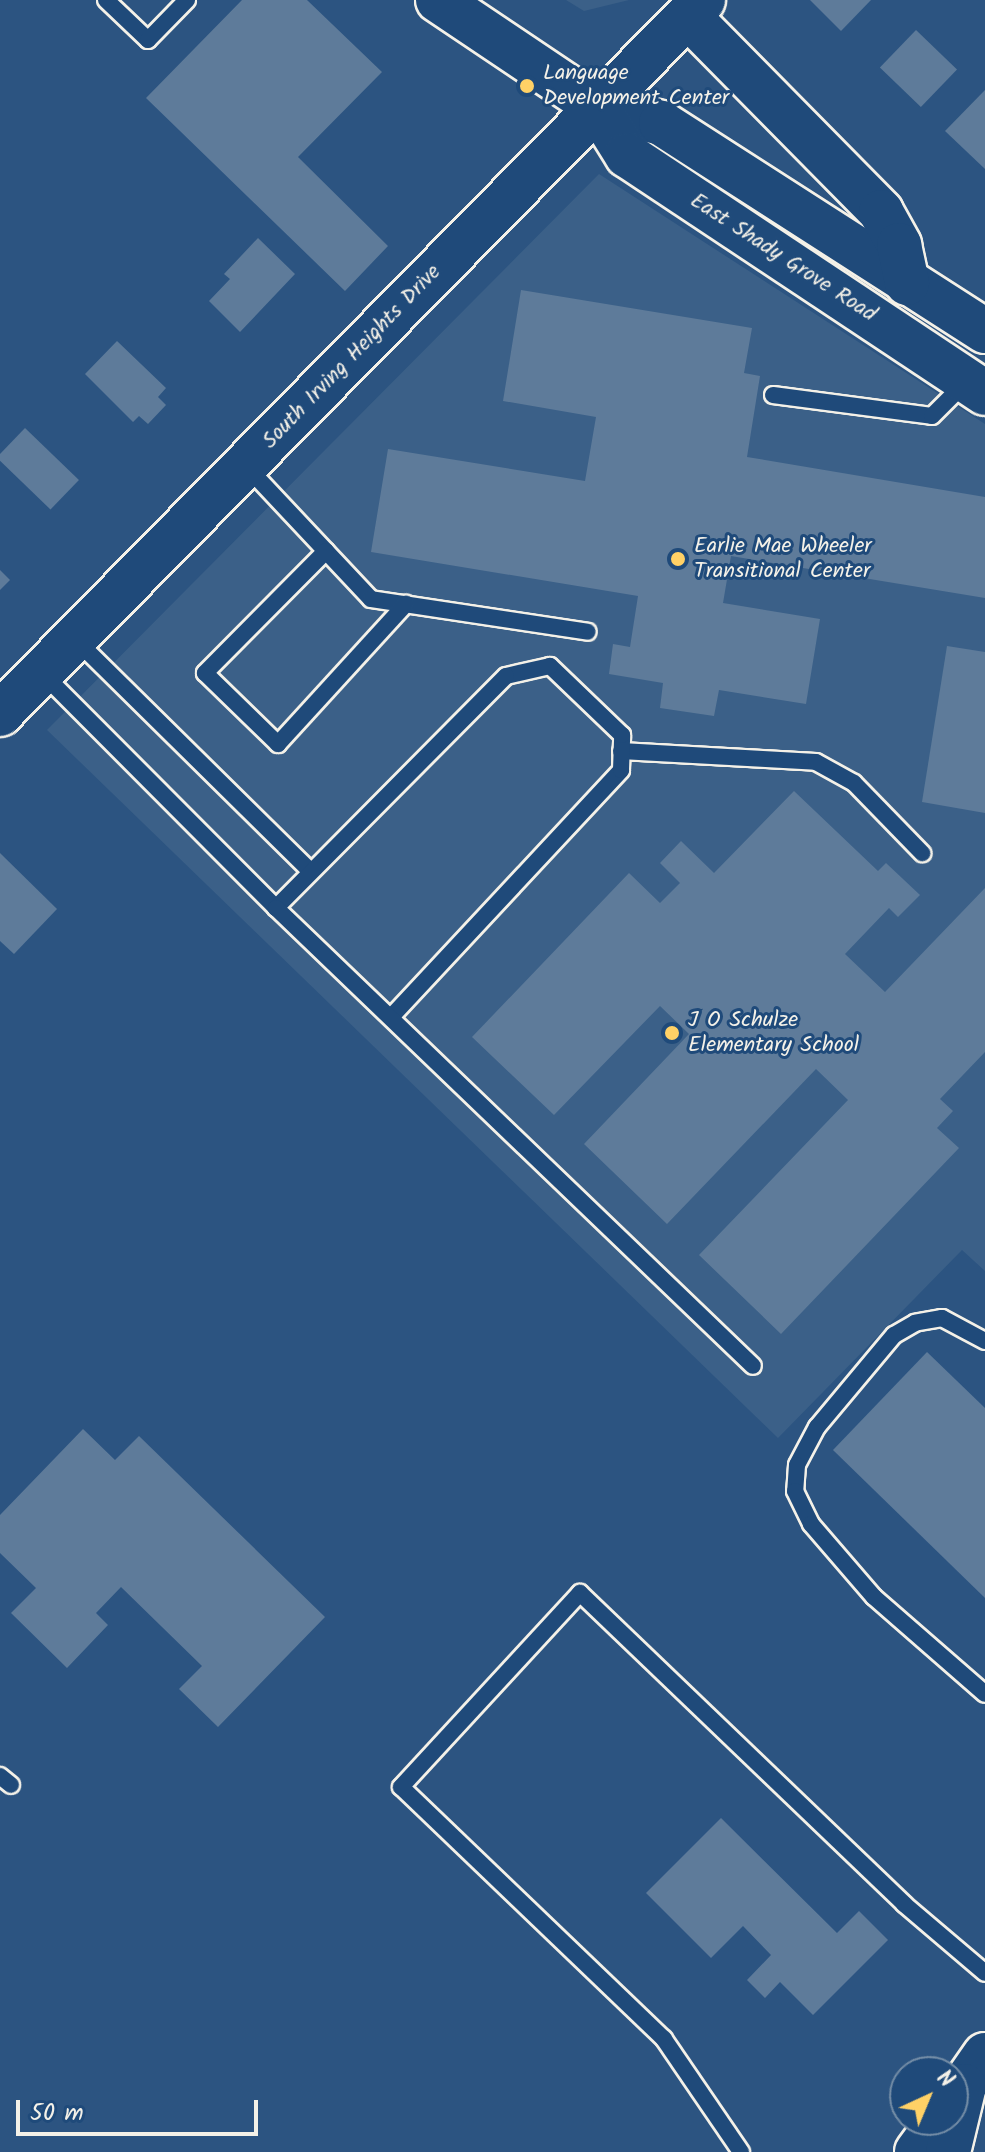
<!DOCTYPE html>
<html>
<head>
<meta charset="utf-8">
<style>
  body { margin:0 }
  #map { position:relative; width:985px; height:2152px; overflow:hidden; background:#2c5481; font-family:Kalam,sans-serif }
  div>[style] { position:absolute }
  .built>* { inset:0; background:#3b6088 }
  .building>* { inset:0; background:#5e7b9a; transform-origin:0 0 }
  .roads { filter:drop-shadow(2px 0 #f4f1e8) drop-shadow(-2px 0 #f4f1e8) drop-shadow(0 2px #f4f1e8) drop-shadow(0 -2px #f4f1e8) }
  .lane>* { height:16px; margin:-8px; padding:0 8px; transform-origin:8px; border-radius:8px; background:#1f4a7a }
  .secondary>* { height:44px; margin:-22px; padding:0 22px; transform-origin:22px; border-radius:22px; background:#1f4a7a }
  .highway>* { height:44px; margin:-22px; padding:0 22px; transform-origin:22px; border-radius:22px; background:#1f4a7a }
  .dots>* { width:22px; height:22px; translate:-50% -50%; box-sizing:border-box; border:4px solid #1f4a7a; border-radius:50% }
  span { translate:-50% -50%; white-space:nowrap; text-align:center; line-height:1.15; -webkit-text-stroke:6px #1f4a7a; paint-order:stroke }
  .poi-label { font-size:22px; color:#f4f1e8 }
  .left { translate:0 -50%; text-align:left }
  .street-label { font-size:22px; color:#f4f1e8 }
  .north { position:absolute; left:889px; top:2056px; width:80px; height:80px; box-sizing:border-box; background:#1f4a7a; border:2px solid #748da6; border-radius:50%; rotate:44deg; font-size:22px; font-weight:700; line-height:32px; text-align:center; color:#f4f1e8 }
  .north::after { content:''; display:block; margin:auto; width:28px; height:36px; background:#ffd166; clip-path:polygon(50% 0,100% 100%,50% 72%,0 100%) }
  .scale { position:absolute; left:16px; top:2100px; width:242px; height:36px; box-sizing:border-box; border:4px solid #f4f1e8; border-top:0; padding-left:10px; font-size:24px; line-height:28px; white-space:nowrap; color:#f4f1e8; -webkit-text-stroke:6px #1f4a7a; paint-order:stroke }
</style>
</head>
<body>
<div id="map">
  <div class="built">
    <div style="clip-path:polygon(566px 0,629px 0,584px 11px)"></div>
    <div style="clip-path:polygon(599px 174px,985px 424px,985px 1271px,962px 1250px,778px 1438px,47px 730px)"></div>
  </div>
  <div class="building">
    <div style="clip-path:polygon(242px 0,307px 0,382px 72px,298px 157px,388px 246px,345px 291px,146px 98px)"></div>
    <div style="clip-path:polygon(810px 0,871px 0,841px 31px)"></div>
    <div style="left:916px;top:30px;width:57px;height:52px;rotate:44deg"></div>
    <div style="clip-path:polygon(985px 90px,985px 169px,945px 131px)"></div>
    <div style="clip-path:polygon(258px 238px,295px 274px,240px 332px,209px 301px,230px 279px,224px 274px)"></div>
    <div style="clip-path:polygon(521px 290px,752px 328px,744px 373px,760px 376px,747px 457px,985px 497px,985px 598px,731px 556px,723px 603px,820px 619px,806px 704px,719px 690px,714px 716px,660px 708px,663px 683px,609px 674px,613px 644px,630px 647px,638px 596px,371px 552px,388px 449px,585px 481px,596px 417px,503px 401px)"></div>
    <div style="clip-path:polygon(117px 341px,166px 388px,158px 397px,166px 405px,148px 424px,139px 416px,133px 422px,85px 374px)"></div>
    <div style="left:25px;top:428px;width:75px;height:41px;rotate:44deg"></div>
    <div style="clip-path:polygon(0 570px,10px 580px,0 590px)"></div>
    <div style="clip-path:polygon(947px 646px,985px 652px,985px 813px,922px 802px)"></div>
    <div style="clip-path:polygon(794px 791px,878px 871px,886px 863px,920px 895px,898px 917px,889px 908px,845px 954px,885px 992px,985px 888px,985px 1052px,940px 1099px,953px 1111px,937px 1128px,959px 1148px,781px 1334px,699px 1255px,848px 1100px,816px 1069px,667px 1224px,584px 1144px,689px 1034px,660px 1006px,554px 1115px,472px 1037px,629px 873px,660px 903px,680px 883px,660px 863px,681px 841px,714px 873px)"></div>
    <div style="clip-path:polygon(0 853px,57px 909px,14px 954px,0 941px)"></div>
    <div style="clip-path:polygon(927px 1352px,985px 1408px,985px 1598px,833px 1450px)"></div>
    <div style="clip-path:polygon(83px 1429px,115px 1460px,139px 1436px,325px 1617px,218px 1727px,179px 1689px,202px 1666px,121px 1587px,96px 1613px,108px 1625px,67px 1668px,11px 1613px,36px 1588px,0 1553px,0 1515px)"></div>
    <div style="clip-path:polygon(721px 1818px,837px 1933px,859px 1911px,888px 1940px,813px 2015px,780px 1982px,765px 1998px,747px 1980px,771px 1955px,743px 1926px,711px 1958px,646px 1893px)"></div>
  </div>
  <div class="roads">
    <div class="lane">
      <div style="left:106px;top:0;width:58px;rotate:43.6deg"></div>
      <div style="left:148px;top:40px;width:56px;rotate:-45.7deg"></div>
      <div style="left:773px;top:395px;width:160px;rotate:7.5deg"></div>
      <div style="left:932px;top:416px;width:47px;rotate:-45deg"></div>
      <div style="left:247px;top:467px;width:181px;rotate:46.8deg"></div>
      <div style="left:371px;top:599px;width:219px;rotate:8.6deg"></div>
      <div style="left:326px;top:551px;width:172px;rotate:134.8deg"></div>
      <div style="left:205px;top:673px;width:102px;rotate:44.2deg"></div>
      <div style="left:278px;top:744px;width:190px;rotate:-47.6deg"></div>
      <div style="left:76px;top:640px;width:329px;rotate:44.6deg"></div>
      <div style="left:43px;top:674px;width:330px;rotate:45.1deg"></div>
      <div style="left:621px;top:751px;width:195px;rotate:3.2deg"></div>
      <div style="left:816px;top:762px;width:43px;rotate:28.9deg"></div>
      <div style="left:854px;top:783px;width:98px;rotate:45.8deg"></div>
      <div style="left:392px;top:1016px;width:336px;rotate:-47deg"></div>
      <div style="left:621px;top:770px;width:35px;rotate:-88deg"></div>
      <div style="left:622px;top:735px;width:100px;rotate:-136.2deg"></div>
      <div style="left:550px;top:666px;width:45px;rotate:167.2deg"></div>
      <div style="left:506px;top:676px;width:327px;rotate:134.8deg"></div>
      <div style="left:276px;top:908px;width:661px;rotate:43.84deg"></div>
      <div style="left:985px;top:1341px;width:49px;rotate:-151.9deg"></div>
      <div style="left:942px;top:1318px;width:27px;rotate:170deg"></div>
      <div style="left:915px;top:1323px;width:24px;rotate:150deg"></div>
      <div style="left:894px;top:1335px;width:120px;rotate:129.9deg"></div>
      <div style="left:817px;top:1427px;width:43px;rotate:117.8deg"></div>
      <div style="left:797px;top:1465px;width:26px;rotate:94deg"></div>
      <div style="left:795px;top:1491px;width:37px;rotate:64deg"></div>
      <div style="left:811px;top:1524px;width:96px;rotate:49.2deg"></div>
      <div style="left:874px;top:1597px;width:147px;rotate:41.1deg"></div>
      <div style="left:0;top:1776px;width:14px;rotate:39deg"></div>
      <div style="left:741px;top:2152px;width:137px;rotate:-124.3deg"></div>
      <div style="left:664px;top:2039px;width:364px;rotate:-136.2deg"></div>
      <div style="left:401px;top:1787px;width:264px;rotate:-47.3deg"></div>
      <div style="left:580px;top:1593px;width:449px;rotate:43.8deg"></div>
      <div style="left:904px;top:1904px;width:106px;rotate:40.4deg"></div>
    </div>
    <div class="secondary">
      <div style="left:438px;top:0;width:192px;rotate:33.9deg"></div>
      <div style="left:597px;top:107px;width:66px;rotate:14deg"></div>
      <div style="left:661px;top:123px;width:385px;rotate:32.7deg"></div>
      <div style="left:688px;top:16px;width:275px;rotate:45.4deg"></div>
      <div style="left:881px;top:212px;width:38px;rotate:61deg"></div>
      <div style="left:899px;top:245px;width:39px;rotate:78deg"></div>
      <div style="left:597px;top:107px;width:57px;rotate:58deg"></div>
      <div style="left:627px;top:155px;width:430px;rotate:33.6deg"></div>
      <div style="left:0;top:714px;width:1002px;rotate:-45.44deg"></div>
      <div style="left:953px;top:2101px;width:56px;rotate:-55.2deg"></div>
      <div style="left:917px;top:2152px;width:39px;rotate:-54deg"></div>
    </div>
    <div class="highway">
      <div style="left:948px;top:2152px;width:68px;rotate:-76.4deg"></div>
    </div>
  </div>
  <div class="dots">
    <div style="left:527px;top:86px;background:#ffd166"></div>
    <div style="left:678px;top:559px;background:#ffd166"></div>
    <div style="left:672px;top:1033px;background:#ffd166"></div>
  </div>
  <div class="poi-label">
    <span class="left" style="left:543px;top:86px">Language<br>Development Center</span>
    <span class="left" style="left:694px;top:559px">Earlie Mae Wheeler<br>Transitional Center</span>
    <span class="left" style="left:688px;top:1033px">J O Schulze<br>Elementary School</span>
  </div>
  <div class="street-label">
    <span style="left:783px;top:258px;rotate:33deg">East Shady Grove Road</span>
    <span style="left:352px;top:357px;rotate:-46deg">South Irving Heights Drive</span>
  </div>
  <div class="north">N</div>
  <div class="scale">50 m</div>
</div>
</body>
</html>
